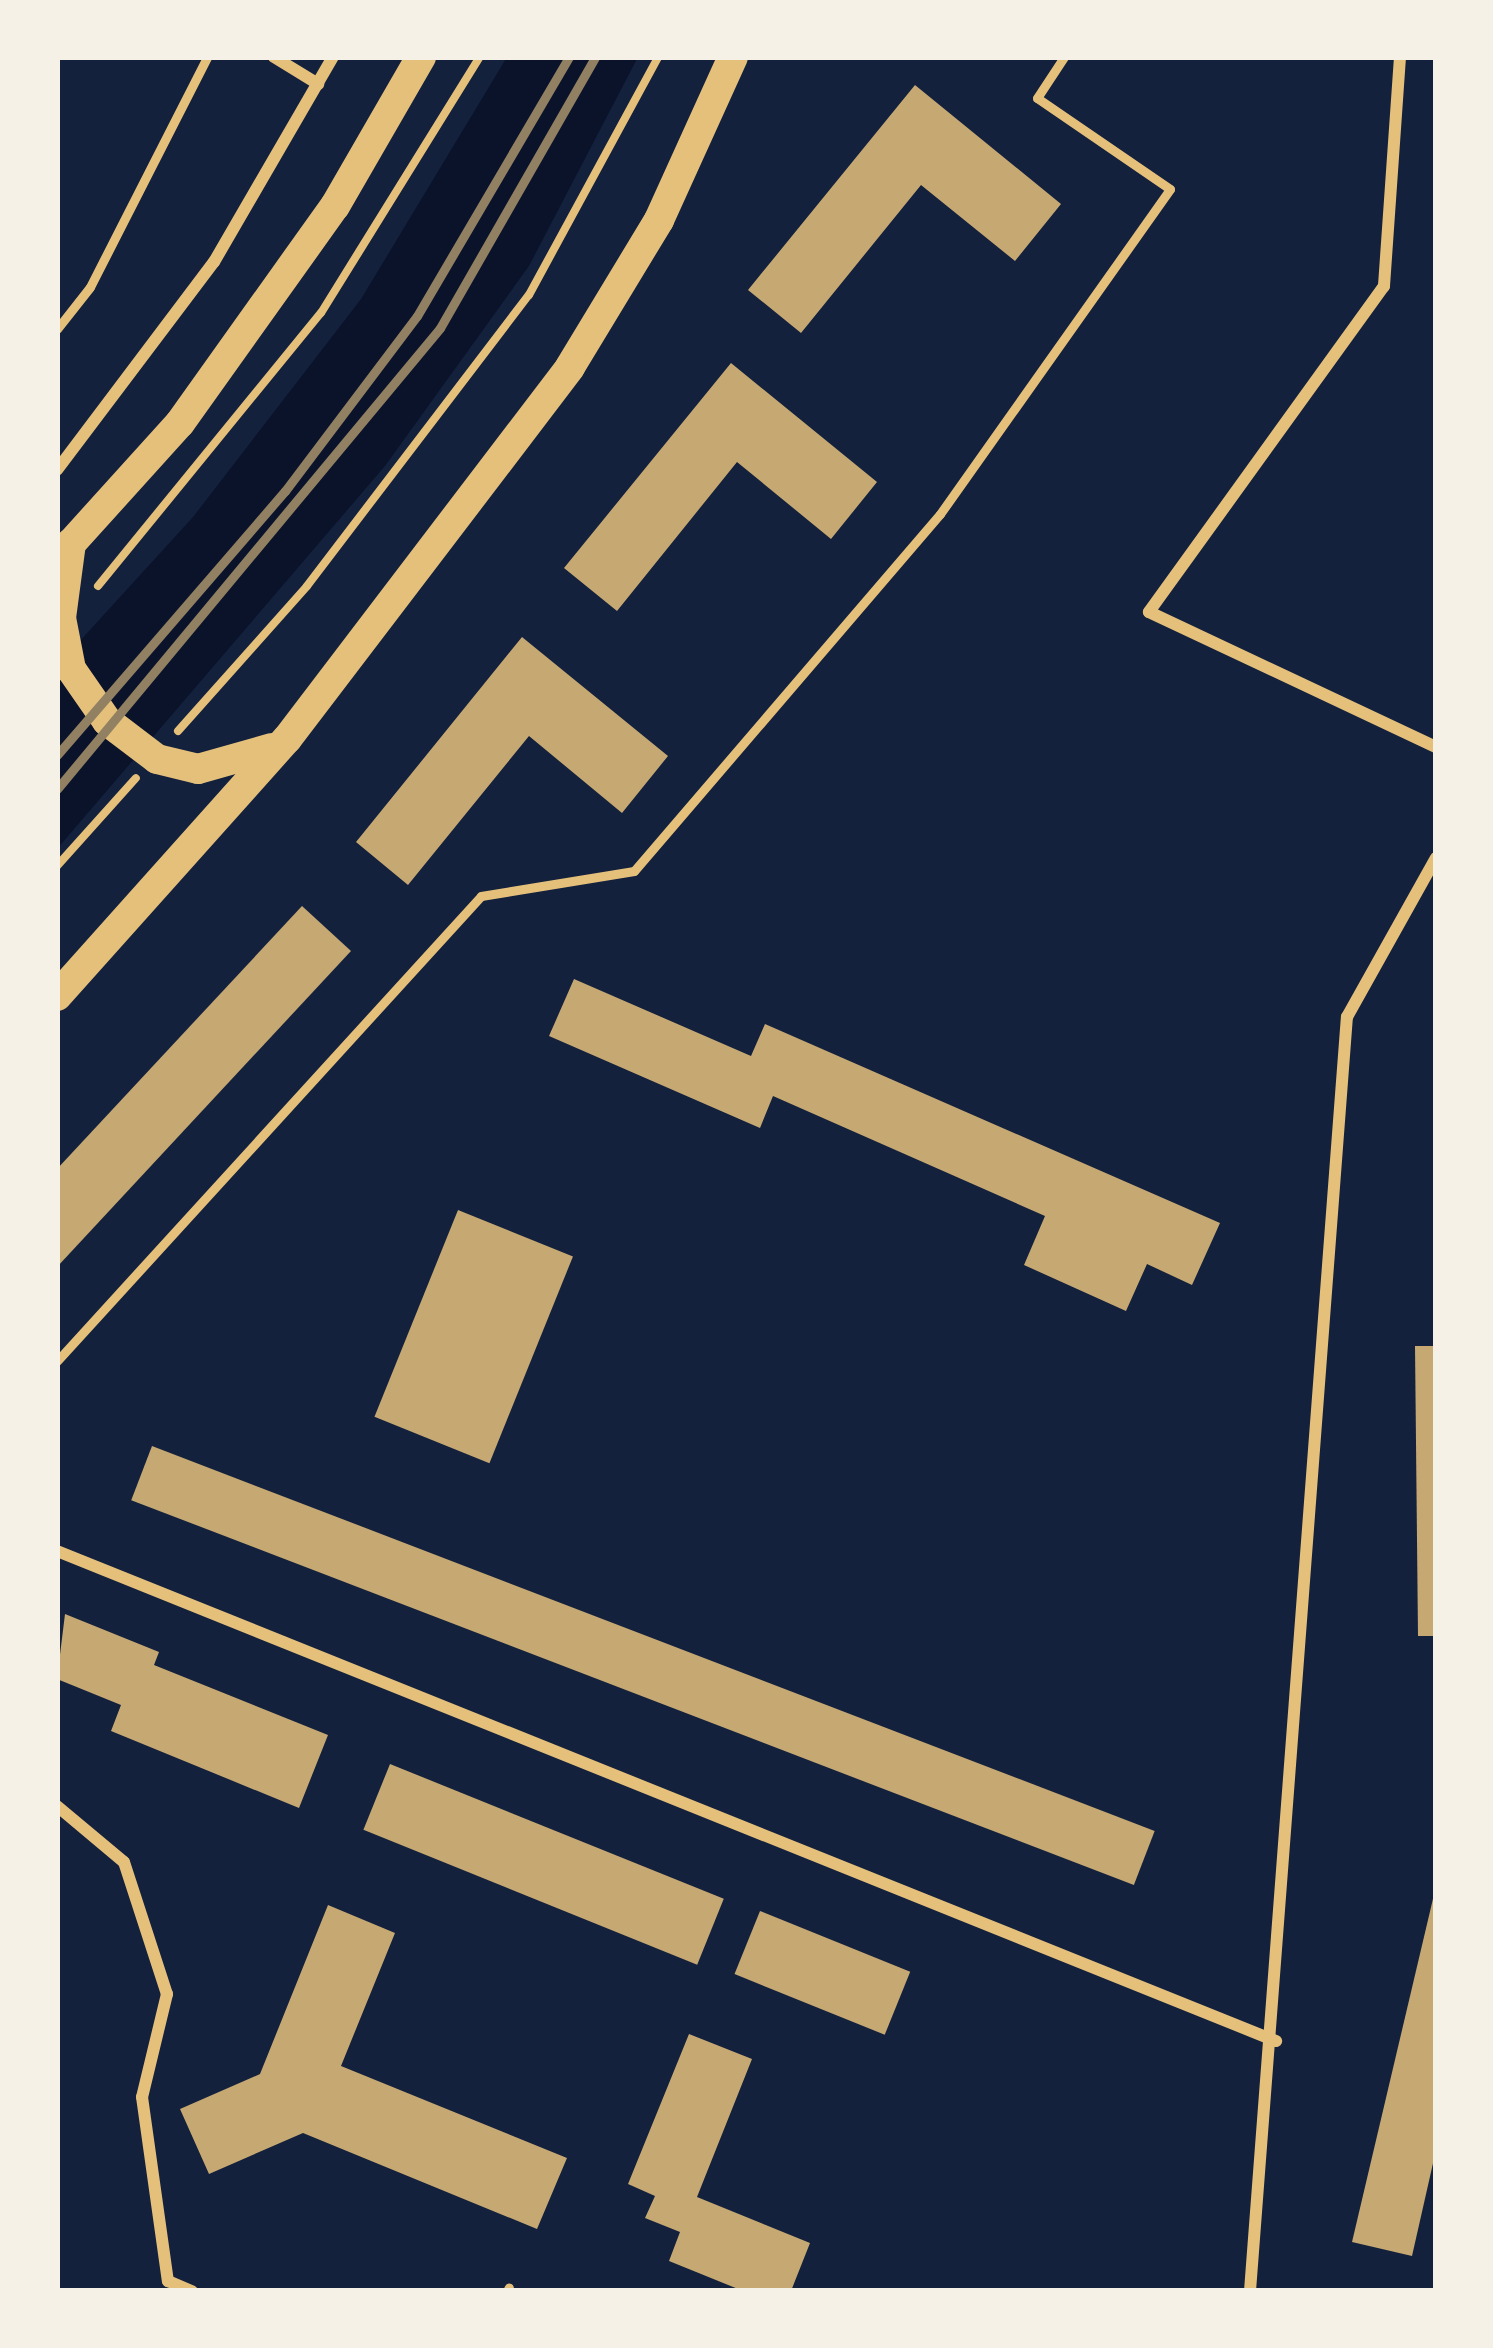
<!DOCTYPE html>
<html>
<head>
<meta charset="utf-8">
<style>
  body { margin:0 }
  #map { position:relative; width:1493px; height:2348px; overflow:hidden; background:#14213d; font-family:Rubik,sans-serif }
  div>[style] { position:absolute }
  .water>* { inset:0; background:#0b132b }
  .building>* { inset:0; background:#c6a872; transform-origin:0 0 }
  .path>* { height:8px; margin:-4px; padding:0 4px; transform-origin:4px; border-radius:4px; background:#e5c07b }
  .service>* { height:9px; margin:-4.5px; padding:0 4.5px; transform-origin:4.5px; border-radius:4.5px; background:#e5c07b }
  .minor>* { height:12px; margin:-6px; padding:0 6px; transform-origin:6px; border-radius:6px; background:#e5c07b }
  .primary>* { height:30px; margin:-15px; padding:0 15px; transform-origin:15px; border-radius:15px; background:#e5c07b }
  .rail>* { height:9px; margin:-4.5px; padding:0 4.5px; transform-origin:4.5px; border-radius:4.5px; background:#918062 }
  span { translate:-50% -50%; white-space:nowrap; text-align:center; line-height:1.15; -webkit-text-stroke:9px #f6f1e7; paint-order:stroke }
  .frame { position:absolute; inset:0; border:60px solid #f6f1e7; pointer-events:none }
</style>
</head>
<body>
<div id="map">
  <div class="water">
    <div style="clip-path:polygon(507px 57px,638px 57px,529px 266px,385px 466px,57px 849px,57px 666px,193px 517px,361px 299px)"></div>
  </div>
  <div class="building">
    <div style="clip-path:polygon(915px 85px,1061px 204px,1015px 261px,921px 185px,801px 333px,748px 290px)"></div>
    <div style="clip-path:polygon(731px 363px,877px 482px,831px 539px,737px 462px,617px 611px,564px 568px)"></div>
    <div style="clip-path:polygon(522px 637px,668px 756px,622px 813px,529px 736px,408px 885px,356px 842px)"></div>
    <div style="clip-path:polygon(302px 906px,351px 951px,57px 1267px,57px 1169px)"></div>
    <div style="clip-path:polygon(574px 979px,751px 1056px,765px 1024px,1220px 1223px,1192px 1285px,1147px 1264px,1126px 1311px,1024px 1265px,1045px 1216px,773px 1096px,760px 1128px,549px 1036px)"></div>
    <div style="left:458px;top:1210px;width:124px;height:223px;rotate:22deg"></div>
    <div style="clip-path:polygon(1415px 1346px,1436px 1346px,1436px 1636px,1418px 1636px)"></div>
    <div style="left:152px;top:1446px;width:1074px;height:58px;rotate:21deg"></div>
    <div style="clip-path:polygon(65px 1614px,159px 1652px,154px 1665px,328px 1735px,299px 1808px,111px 1731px,121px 1705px,57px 1679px)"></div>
    <div style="left:390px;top:1764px;width:360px;height:71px;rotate:22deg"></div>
    <div style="clip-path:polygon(1436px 1886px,1436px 2150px,1412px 2256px,1352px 2242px)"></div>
    <div style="clip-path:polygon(328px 1905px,395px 1933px,341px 2066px,567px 2158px,537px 2229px,303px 2133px,209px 2174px,180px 2109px,260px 2074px)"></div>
    <div style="left:760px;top:1911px;width:162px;height:68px;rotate:22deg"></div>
    <div style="clip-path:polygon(689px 2034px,752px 2059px,697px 2197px,810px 2243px,791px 2291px,743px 2291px,669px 2261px,680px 2232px,645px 2218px,655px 2196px,628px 2184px)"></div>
  </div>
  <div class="path">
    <div style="left:98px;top:586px;width:353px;rotate:-50.8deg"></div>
    <div style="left:321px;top:313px;width:301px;rotate:-58.2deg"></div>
    <div style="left:178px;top:731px;width:194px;rotate:-48.3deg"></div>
    <div style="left:307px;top:586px;width:366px;rotate:-52.7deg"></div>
    <div style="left:529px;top:295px;width:271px;rotate:-61.5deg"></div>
    <div style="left:57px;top:866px;width:118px;rotate:-48.1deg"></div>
  </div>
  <div class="service">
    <div style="left:57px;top:329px;width:53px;rotate:-51.8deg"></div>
    <div style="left:90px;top:287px;width:258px;rotate:-63deg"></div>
    <div style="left:57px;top:1361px;width:629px;rotate:-47.64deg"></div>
    <div style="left:481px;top:896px;width:155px;rotate:-9.3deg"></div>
    <div style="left:634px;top:871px;width:470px;rotate:-49.4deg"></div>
    <div style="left:940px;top:514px;width:398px;rotate:-54.7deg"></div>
    <div style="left:1170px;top:189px;width:161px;rotate:-145.6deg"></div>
    <div style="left:1037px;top:98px;width:49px;rotate:-56.6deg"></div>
    <div style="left:507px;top:2291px;width:4px;rotate:-63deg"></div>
  </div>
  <div class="minor">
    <div style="left:274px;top:57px;width:52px;rotate:31.5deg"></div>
    <div style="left:1400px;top:57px;width:230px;rotate:94deg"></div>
    <div style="left:1384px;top:286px;width:402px;rotate:125.8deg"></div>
    <div style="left:1149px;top:612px;width:317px;rotate:25.2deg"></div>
    <div style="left:57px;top:470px;width:261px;rotate:-53deg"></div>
    <div style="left:214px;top:262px;width:237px;rotate:-59.9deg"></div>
    <div style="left:57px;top:1551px;width:1314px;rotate:21.9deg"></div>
    <div style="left:57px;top:1806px;width:87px;rotate:39.9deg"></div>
    <div style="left:124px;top:1862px;width:139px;rotate:72deg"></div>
    <div style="left:167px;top:1994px;width:106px;rotate:103.6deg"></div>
    <div style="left:142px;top:2097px;width:186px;rotate:82deg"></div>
    <div style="left:168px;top:2281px;width:26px;rotate:23deg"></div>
    <div style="left:1250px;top:2291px;width:1278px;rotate:-85.65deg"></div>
    <div style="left:1347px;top:1017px;width:182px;rotate:-60.8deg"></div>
  </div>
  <div class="primary">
    <div style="left:71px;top:543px;width:76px;rotate:97.6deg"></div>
    <div style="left:61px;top:618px;width:52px;rotate:78.9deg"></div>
    <div style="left:71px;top:669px;width:63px;rotate:55.3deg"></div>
    <div style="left:107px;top:721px;width:63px;rotate:37.2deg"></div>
    <div style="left:157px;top:759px;width:42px;rotate:13.7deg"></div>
    <div style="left:198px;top:769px;width:77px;rotate:-15.8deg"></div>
    <div style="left:57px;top:559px;width:183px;rotate:-47.9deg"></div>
    <div style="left:180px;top:423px;width:267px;rotate:-54.5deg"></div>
    <div style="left:335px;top:206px;width:172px;rotate:-60deg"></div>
    <div style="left:57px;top:996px;width:345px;rotate:-48.2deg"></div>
    <div style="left:287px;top:739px;width:467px;rotate:-52.7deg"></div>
    <div style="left:570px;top:367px;width:172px;rotate:-58.8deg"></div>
    <div style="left:659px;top:220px;width:179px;rotate:-65.6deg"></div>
  </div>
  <div class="rail">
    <div style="left:57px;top:755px;width:349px;rotate:-49.2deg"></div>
    <div style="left:285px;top:491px;width:219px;rotate:-53deg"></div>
    <div style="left:417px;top:316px;width:300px;rotate:-59.6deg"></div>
    <div style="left:57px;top:789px;width:599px;rotate:-50.28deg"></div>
    <div style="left:440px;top:328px;width:312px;rotate:-60.2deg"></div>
  </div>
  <div class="frame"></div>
</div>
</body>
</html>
